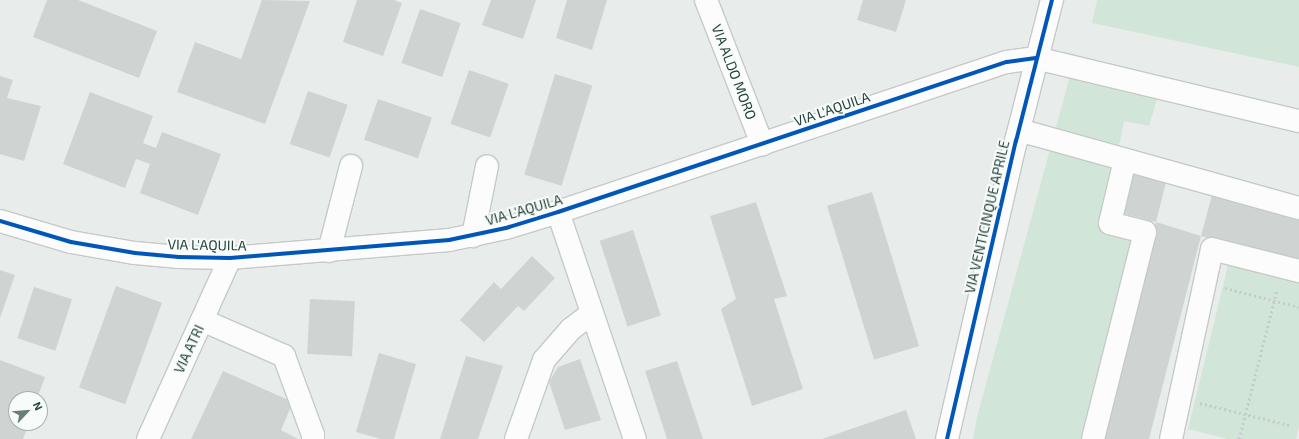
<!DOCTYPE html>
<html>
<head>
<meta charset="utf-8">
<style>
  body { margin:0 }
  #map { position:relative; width:1299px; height:439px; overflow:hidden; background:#e8edeb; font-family:"Exo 2",sans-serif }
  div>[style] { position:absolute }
  .green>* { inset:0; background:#d1e6d8 }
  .building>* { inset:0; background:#cfd4d2; transform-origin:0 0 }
  .path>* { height:2.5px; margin-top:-1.25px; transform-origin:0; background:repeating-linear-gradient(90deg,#c3ccca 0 2px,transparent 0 5px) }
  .roads { filter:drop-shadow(1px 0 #c5cac8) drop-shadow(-1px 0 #c5cac8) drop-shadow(0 1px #c5cac8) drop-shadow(0 -1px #c5cac8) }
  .minor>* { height:22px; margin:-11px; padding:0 11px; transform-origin:11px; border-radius:11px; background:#fcfcfc }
  .cycleway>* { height:4px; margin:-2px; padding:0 2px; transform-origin:2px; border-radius:2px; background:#0057b8 }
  span { translate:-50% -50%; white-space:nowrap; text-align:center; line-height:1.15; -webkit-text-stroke:4px #f7fbf9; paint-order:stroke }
  .street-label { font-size:14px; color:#24423a }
  .north { position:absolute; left:8px; top:391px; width:40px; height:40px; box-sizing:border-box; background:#f7fbf9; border:1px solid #a3b1ad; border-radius:50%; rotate:64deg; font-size:11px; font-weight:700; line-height:16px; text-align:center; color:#24423a }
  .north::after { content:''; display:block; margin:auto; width:14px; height:18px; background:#697e78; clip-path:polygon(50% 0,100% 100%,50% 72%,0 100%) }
</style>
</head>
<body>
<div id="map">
  <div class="green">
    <div style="clip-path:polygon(1097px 0,1299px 0,1299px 67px,1092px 23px)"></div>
    <div style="clip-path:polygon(1070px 76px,1158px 96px,1149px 126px,1124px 121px,1102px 231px,1138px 243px,1087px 439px,973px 439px,977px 417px)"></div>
    <div style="clip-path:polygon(1229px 261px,1299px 278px,1299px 427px,1296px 439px,1227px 439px,1188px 429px)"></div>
  </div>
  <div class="building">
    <div style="clip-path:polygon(47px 0,78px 0,157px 31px,139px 78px,33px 37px)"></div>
    <div style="clip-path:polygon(262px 0,310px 1px,265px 124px,177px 92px,195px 42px,241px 59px)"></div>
    <div style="clip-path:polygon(357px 0,394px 0,402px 3px,383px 56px,343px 42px)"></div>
    <div style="clip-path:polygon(491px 0,536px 0,523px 39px,482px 25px)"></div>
    <div style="clip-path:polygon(567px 0,607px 0,592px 50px,556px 38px)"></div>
    <div style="clip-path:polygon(863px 0,906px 0,896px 32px,857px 20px)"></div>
    <div style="left:420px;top:9px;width:43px;height:57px;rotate:19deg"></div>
    <div style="left:469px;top:70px;width:42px;height:57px;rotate:19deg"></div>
    <div style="left:555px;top:74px;width:39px;height:105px;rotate:17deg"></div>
    <div style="clip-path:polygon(0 76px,13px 80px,7px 98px,41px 106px,24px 161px,0 154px)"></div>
    <div style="left:308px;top:91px;width:42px;height:56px;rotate:19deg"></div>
    <div style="clip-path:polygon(90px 92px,153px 116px,143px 143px,156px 148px,162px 132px,221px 154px,198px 215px,140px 193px,150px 164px,136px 159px,125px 188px,63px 164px)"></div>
    <div style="left:378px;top:99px;width:57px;height:43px;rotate:19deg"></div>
    <div style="clip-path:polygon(1130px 172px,1166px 182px,1156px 222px,1201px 236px,1149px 439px,1099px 439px,1156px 222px,1118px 212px)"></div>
    <div style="left:872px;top:192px;width:161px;height:47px;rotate:73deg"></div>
    <div style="clip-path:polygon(1212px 195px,1299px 220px,1299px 259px,1201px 236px)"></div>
    <div style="clip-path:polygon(756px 202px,787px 296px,774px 299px,803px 389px,752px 406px,721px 309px,736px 299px,710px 216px)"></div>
    <div style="left:633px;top:230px;width:90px;height:35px;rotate:72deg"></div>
    <div style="clip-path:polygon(532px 256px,555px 278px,524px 311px,518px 306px,484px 342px,460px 320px,494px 282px,501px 289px)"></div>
    <div style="clip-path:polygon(0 270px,15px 275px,0 318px)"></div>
    <div style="left:116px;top:286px;width:49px;height:108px;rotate:20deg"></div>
    <div style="left:34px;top:287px;width:40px;height:54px;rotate:18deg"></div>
    <div style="left:310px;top:299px;width:45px;height:55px;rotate:3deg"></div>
    <div style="clip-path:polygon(379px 353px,416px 364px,394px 439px,381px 439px,356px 432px)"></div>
    <div style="clip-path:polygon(466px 356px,503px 366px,478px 439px,440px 439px)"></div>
    <div style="clip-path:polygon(580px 359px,601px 420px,565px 430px,549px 382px,558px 367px)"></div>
    <div style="clip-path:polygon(0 360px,45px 377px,37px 399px,16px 399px,16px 423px,29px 423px,23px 439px,0 439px)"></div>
    <div style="clip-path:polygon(677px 361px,703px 439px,667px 439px,645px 371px)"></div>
    <div style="clip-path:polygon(223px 371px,293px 402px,281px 430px,298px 439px,191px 439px)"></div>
    <div style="clip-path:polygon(906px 410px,916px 439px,822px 439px)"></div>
  </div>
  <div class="path">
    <div style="left:1225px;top:288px;width:76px;rotate:14.4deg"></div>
    <div style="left:1200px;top:403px;width:92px;rotate:13.9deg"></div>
    <div style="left:1239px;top:439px;width:155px;rotate:-75.8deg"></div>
  </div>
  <div class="roads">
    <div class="minor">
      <div style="left:706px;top:0;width:155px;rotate:68.7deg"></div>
      <div style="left:1019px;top:130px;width:291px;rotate:15.6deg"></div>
      <div style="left:558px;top:212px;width:240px;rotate:71.3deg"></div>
      <div style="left:0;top:221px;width:74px;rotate:16.5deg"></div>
      <div style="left:71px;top:242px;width:65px;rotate:9.8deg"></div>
      <div style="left:135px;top:253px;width:44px;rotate:5.2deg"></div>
      <div style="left:179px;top:257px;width:51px;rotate:1.1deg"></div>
      <div style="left:230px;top:258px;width:220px;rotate:-4.7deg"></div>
      <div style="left:449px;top:240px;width:58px;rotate:-11.9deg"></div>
      <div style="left:506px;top:228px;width:54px;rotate:-17.1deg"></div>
      <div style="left:558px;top:212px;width:473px;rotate:-18.5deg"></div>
      <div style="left:1007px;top:62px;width:29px;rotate:-8deg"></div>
      <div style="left:1036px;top:58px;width:270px;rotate:13.5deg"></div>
      <div style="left:473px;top:236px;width:71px;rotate:-78.7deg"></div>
      <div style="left:329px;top:251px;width:88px;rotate:-75.5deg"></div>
      <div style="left:202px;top:320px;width:90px;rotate:23.7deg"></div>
      <div style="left:284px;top:356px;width:84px;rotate:69.8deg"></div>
      <div style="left:313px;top:435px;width:4px;rotate:90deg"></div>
      <div style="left:148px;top:439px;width:199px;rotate:-65.6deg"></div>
      <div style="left:516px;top:439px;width:84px;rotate:-70.5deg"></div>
      <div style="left:544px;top:360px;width:41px;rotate:-48.9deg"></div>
      <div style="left:571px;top:329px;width:26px;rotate:-37deg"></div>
      <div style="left:947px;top:439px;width:306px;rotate:-77deg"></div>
      <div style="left:1016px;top:141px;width:146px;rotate:-75.7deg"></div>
      <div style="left:1093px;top:439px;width:213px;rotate:-75.9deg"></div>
      <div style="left:1145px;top:232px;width:36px;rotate:-166deg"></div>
      <div style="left:1110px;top:223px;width:65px;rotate:-76.6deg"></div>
      <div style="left:1171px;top:439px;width:194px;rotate:-77.8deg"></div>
      <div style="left:1212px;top:249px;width:90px;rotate:14.2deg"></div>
    </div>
  </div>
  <div class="cycleway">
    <div style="left:0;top:221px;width:74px;rotate:16.5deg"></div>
    <div style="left:71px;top:242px;width:65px;rotate:9.8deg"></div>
    <div style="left:135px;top:253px;width:44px;rotate:5.2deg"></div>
    <div style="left:179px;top:257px;width:51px;rotate:1.1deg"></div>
    <div style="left:230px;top:258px;width:220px;rotate:-4.7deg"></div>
    <div style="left:449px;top:240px;width:58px;rotate:-11.9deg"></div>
    <div style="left:506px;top:228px;width:54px;rotate:-17.1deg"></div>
    <div style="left:558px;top:212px;width:473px;rotate:-18.5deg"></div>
    <div style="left:1007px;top:62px;width:29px;rotate:-8deg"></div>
    <div style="left:947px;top:439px;width:306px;rotate:-77deg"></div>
    <div style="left:1016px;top:141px;width:146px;rotate:-75.7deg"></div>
  </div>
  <div class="street-label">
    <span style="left:734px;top:72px;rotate:69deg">VIA ALDO MORO</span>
    <span style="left:832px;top:109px;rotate:-19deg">VIA L'AQUILA</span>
    <span style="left:524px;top:210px;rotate:-16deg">VIA L'AQUILA</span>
    <span style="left:987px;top:217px;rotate:-77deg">VIA VENTICINQUE APRILE</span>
    <span style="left:207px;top:245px;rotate:1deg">VIA L'AQUILA</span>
    <span style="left:189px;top:349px;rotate:-65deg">VIA ATRI</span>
  </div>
  <div class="north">N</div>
</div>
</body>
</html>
